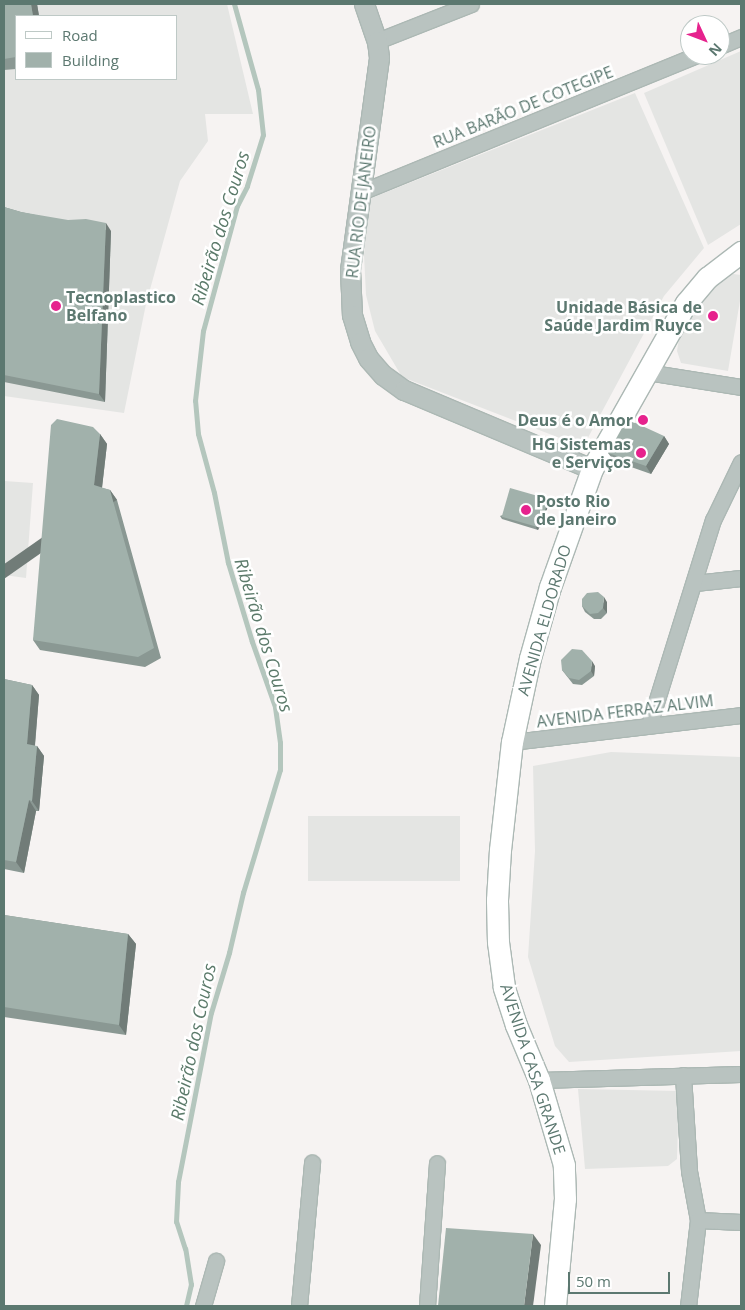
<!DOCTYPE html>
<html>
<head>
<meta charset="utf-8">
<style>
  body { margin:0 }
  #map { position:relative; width:745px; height:1310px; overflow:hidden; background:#f6f3f2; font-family:"Open Sans",sans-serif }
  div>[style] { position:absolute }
  .built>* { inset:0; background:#e4e5e3; transform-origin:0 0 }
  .stream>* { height:4.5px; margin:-2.25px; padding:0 2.25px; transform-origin:2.25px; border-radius:2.25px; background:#b4c6bd }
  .roads { filter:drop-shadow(1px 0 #acb8b4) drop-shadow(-1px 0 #acb8b4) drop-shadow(0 1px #acb8b4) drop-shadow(0 -1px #acb8b4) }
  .minor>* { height:15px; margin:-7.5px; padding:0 7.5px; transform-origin:7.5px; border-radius:7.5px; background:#b9c3c0 }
  .tertiary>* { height:19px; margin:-9.5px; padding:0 9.5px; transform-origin:9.5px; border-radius:9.5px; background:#b9c3c0 }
  .secondary>* { height:21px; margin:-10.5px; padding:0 10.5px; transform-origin:10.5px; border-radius:10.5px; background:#fff }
  .wall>* { inset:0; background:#8a9893 }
  .shaded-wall>* { inset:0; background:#717c78; transform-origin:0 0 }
  .building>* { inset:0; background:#a1b1ab; transform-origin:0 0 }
  .dots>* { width:14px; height:14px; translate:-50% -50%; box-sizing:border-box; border:2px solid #fff; border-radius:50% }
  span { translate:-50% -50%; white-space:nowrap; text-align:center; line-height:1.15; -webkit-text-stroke:5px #fff; paint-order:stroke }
  .street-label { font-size:16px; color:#5c7870 }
  .poi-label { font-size:16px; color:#5c7870; font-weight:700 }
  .left { translate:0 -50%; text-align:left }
  .right { translate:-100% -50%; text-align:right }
  .water-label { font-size:18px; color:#5b7a6a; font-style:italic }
  .frame { position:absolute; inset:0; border:5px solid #5c7870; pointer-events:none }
  .legend { position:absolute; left:15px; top:15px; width:162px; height:65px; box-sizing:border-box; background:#fff; border:1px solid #bec9c6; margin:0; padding:6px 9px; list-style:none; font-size:15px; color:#5c7870 }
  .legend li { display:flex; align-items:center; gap:10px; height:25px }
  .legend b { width:25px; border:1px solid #bec9c6 }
  .north { position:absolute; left:680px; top:15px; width:50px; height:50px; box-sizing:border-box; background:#fff; border:1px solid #bec9c6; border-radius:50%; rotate:133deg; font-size:14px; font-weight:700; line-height:20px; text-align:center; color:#5c7870 }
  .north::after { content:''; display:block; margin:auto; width:18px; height:22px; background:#e6228d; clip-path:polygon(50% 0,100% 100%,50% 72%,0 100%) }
  .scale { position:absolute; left:568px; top:1272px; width:102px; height:22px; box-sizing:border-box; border:2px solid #5c7870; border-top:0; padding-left:6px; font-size:15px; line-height:18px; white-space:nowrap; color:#5c7870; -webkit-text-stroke:4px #fff; paint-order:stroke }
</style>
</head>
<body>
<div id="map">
  <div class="built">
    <div style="clip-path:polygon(evenodd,4px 4px,227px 4px,253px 114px,205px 114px,208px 141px,180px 181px,146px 304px,124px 413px,4px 396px,4px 4px,16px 16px,176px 16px,176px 79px,16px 79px,16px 16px)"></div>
    <div style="clip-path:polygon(741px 51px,741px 224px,708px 245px,644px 93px)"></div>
    <div style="clip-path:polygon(635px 93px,704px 248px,664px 296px,583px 447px,402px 377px,375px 331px,366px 295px,364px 255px,369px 199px)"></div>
    <div style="clip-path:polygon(718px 272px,741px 275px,741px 295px,728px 371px,681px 363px,677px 351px,680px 332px)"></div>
    <div style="clip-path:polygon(4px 481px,33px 483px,26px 578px,4px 575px)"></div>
    <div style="clip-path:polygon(611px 752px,741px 757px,741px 1051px,569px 1062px,555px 1046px,528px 957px,535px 851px,533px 766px)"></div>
    <div style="left:460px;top:816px;width:65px;height:152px;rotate:90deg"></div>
    <div style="clip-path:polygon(578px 1089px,679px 1091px,677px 1159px,668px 1166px,585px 1169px)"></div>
  </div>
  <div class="stream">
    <div style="left:186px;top:1306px;width:22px;rotate:-77deg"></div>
    <div style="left:191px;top:1285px;width:36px;rotate:-99deg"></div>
    <div style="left:185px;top:1249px;width:28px;rotate:-108deg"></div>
    <div style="left:176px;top:1222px;width:40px;rotate:-87.1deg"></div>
    <div style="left:178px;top:1182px;width:172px;rotate:-79deg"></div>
    <div style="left:211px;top:1013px;width:63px;rotate:-73.3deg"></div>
    <div style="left:229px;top:953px;width:62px;rotate:-76.9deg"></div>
    <div style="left:243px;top:893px;width:128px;rotate:-73.3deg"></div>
    <div style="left:280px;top:770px;width:27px;rotate:-90deg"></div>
    <div style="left:280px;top:743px;width:36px;rotate:-98deg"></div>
    <div style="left:275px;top:707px;width:69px;rotate:-109.5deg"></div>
    <div style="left:252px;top:642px;width:83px;rotate:-106.9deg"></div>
    <div style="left:228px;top:563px;width:71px;rotate:-101.3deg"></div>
    <div style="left:214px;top:493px;width:61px;rotate:-105.2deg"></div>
    <div style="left:198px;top:434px;width:33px;rotate:-95deg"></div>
    <div style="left:195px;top:401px;width:70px;rotate:-83.5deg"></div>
    <div style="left:203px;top:331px;width:130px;rotate:-74.8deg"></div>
    <div style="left:237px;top:206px;width:22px;rotate:-63deg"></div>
    <div style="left:247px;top:186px;width:53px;rotate:-72.6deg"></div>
    <div style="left:263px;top:135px;width:45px;rotate:-96.3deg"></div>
    <div style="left:258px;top:90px;width:89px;rotate:-105.6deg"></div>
  </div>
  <div class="roads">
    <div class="minor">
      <div style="left:377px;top:41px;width:101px;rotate:-21.5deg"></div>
      <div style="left:720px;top:46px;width:23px;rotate:-23deg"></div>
      <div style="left:361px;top:192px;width:363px;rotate:-22.2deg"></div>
      <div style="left:647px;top:372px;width:95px;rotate:9.1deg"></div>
      <div style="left:695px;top:583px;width:46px;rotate:-6.2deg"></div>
      <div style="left:649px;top:725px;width:215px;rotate:-72.7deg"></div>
      <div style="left:713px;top:520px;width:64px;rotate:-64.2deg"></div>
      <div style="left:512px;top:742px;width:231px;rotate:-6.7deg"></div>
      <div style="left:683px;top:1075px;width:96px;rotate:86.4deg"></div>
      <div style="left:689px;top:1171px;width:50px;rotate:79.6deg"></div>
      <div style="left:698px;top:1220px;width:87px;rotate:96.6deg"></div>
      <div style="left:539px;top:1080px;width:202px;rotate:-1.7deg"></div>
      <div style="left:698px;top:1220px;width:43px;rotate:2.7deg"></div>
      <div style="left:203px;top:1306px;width:47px;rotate:-73.9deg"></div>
      <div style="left:299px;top:1306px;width:144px;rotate:-84.8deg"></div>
      <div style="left:427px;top:1306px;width:143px;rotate:-86deg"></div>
    </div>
    <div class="tertiary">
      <div style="left:364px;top:4px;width:39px;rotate:71deg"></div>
      <div style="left:377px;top:41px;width:17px;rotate:83deg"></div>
      <div style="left:379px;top:58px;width:214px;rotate:97.8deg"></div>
      <div style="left:350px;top:270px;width:45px;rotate:87.5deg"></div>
      <div style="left:352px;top:315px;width:28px;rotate:73deg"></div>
      <div style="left:360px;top:342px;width:18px;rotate:63deg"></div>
      <div style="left:368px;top:358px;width:23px;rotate:49deg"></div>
      <div style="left:383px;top:375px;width:26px;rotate:36deg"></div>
      <div style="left:404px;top:390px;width:204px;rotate:22.8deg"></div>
    </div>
    <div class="secondary">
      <div style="left:555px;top:1306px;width:107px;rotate:-84.7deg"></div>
      <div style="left:565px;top:1199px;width:34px;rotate:-92deg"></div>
      <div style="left:564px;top:1165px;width:89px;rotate:-106.4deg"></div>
      <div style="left:539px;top:1080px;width:60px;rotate:-112.7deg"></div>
      <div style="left:516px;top:1025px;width:40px;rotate:-108deg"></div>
      <div style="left:504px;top:987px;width:45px;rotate:-97.6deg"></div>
      <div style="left:498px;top:942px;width:42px;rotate:-91.4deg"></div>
      <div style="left:497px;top:900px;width:50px;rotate:-86.6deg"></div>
      <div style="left:500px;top:850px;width:109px;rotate:-83.7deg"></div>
      <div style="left:512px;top:742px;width:86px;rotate:-77.9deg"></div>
      <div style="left:530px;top:658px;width:74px;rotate:-74.3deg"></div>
      <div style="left:550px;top:587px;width:125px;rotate:-70.4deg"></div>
      <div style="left:592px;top:469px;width:191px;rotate:-60.5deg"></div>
      <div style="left:686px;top:303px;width:33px;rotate:-50deg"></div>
      <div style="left:707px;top:278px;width:43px;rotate:-37.4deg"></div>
    </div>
  </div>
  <div class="wall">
    <div style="clip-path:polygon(4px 4px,37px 4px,39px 16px,16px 16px,16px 69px,4px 70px)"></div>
    <div style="clip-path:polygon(4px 207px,21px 212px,111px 231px,105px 402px,4px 382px)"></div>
    <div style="clip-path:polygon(100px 434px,107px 444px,102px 488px,110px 490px,117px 500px,161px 658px,145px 667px,40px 650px,33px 640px)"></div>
    <div style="clip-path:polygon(664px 436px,669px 444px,651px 474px,614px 461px,608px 453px)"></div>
    <div style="clip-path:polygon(548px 499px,550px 502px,538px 530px,502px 519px,500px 516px)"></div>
    <div style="clip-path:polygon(607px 602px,607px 613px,601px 619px,594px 619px,585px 612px,582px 606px)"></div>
    <div style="clip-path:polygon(595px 666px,594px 676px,582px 685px,573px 684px,562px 670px)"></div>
    <div style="clip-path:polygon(4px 679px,32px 685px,39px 695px,35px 746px,37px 746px,44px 756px,39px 811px,36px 811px,24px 873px,4px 869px)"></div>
    <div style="clip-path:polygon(4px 915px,128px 934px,136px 944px,126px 1035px,4px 1017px)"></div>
  </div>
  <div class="shaded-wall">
    <div style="clip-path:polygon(31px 4px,37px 4px,39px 16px,33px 16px)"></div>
    <div style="clip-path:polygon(106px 223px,111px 231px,105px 402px,99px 394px)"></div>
    <div style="clip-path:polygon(100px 434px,107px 444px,101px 496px,94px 485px)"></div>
    <div style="clip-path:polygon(664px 436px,669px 444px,651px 474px,646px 466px)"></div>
    <div style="left:110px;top:490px;width:12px;height:164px;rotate:55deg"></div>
    <div style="clip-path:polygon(548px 499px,550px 502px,538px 530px,536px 528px)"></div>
    <div style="clip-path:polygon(604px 597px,607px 602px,607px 613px,603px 608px)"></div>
    <div style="clip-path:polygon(592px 661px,595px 666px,594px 676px,591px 671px)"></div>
    <div style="clip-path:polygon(32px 685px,39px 695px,34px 755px,27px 744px)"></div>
    <div style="clip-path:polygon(37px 746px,44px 756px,39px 811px,32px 801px)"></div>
    <div style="clip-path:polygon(29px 800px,36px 811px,24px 873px,16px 862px)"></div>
    <div style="clip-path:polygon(128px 934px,136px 944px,126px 1035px,119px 1025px)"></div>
    <div style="clip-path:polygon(533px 1234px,541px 1245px,533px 1306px,524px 1306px)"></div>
  </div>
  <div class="building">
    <div style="clip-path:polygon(4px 4px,31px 4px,33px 16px,16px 16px,16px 57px,4px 59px)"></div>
    <div style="clip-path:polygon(4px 207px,21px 212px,68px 220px,86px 219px,106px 223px,99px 394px,4px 375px)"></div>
    <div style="clip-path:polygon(57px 419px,93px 427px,100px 434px,94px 485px,110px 490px,154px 648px,138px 657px,33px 640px,51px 425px)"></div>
    <div style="clip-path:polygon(627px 419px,664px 436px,646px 466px,608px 453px)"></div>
    <div style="left:510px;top:488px;width:40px;height:30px;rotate:16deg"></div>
    <div style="clip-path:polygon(598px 592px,604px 597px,603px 608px,598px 613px,590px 614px,582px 606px,582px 599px,587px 593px)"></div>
    <div style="clip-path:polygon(572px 649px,582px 650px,592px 661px,591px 671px,579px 680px,569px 678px,562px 670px,561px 660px)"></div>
    <div style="clip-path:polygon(4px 679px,32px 685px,27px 744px,37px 746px,32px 801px,29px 800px,16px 862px,4px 860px)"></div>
    <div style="clip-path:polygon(4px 915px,128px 934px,119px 1025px,4px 1007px)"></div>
    <div style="clip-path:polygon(446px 1228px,533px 1234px,524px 1306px,438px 1306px)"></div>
  </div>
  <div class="dots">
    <div style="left:56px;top:306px;background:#e6228d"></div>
    <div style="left:713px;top:316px;background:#e6228d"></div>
    <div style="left:643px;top:420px;background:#e6228d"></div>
    <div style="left:641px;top:453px;background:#e6228d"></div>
    <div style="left:526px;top:510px;background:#e6228d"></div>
  </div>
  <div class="street-label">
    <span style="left:523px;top:107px;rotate:-22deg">RUA BARÃO DE COTEGIPE</span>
    <span style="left:361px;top:202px;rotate:-83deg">RUA RIO DE JANEIRO</span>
    <span style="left:544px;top:620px;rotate:-74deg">AVENIDA ELDORADO</span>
    <span style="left:625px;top:711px;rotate:-7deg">AVENIDA FERRAZ ALVIM</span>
    <span style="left:533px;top:1069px;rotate:72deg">AVENIDA CASA GRANDE</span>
  </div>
  <div class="poi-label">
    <span class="left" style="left:66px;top:306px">Tecnoplastico<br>Belfano</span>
    <span class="right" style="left:702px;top:316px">Unidade Básica de<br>Saúde Jardim Ruyce</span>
    <span class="right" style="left:633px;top:420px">Deus é o Amor</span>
    <span class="right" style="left:631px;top:453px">HG Sistemas<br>e Serviços</span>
    <span class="left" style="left:536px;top:510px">Posto Rio<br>de Janeiro</span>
  </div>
  <div class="water-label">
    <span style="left:220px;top:228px;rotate:-73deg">Ribeirão dos Couros</span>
    <span style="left:264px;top:635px;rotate:73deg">Ribeirão dos Couros</span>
    <span style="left:193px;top:1042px;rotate:-78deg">Ribeirão dos Couros</span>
  </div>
  <div class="frame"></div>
  <ul class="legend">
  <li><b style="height:6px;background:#fff"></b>Road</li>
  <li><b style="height:14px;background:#a1b1ab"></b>Building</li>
  </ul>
  <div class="north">N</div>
  <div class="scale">50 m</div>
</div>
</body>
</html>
